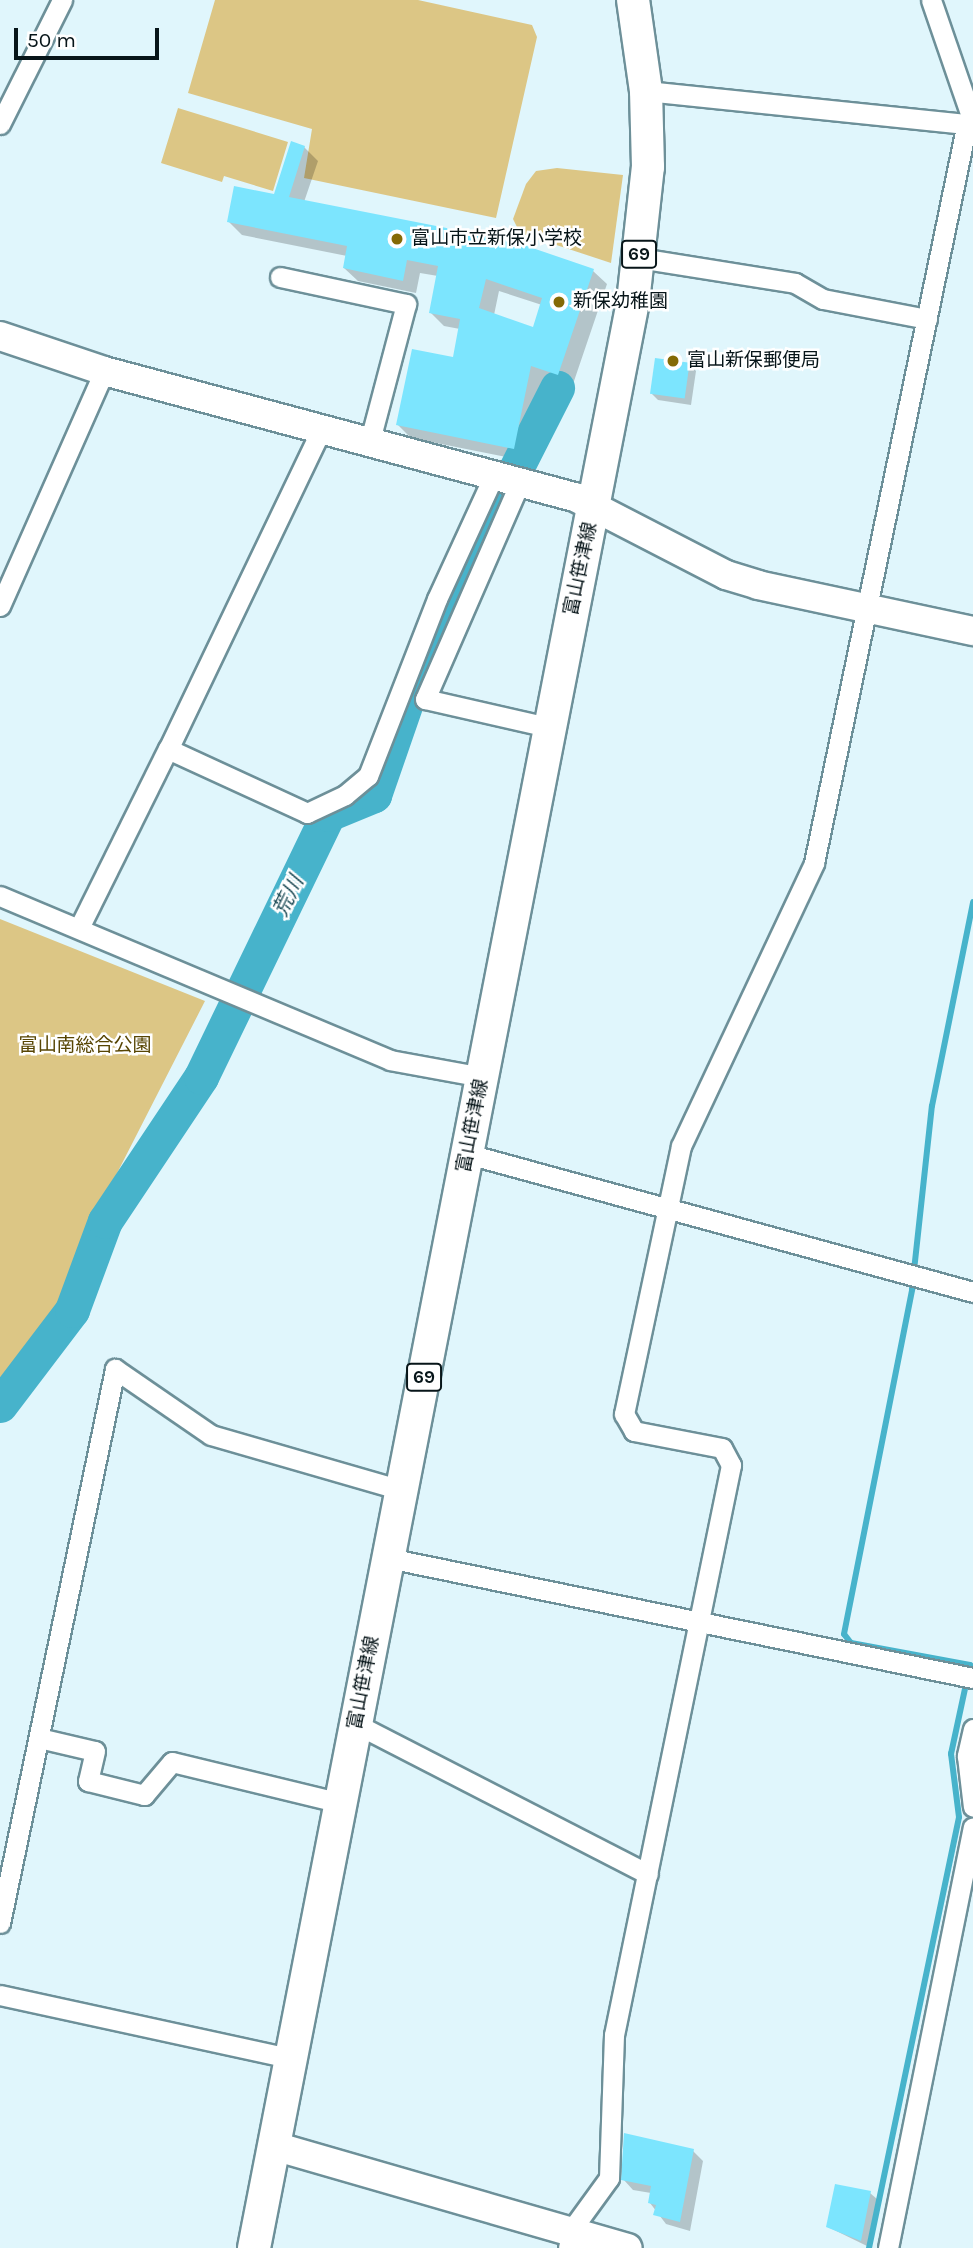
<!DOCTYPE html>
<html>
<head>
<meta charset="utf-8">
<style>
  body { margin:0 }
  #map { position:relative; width:973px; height:2248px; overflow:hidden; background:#e0f6fc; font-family:Karla,"Noto Sans JP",sans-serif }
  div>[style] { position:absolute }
  .green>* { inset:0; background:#dcc685 }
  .shadow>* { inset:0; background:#0003 }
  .stream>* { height:6px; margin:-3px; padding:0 3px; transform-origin:3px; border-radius:3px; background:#47b3cb }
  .river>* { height:35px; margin:-17.5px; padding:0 17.5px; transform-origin:17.5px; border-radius:17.5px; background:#47b3cb }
  .building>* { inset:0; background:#7ce5fe; transform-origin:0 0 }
  .roads { filter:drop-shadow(2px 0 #6d9099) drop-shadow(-2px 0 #6d9099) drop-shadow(0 2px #6d9099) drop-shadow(0 -2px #6d9099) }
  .street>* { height:19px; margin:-9.5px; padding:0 9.5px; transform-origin:9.5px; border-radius:9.5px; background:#fff }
  .secondary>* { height:28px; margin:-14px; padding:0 14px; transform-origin:14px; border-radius:14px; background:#fff }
  .primary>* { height:32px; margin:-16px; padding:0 16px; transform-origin:16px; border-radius:16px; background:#fff }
  .dots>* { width:19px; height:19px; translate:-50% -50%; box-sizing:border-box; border:4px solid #fff; border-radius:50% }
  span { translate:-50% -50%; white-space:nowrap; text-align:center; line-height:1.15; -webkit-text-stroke:5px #fff; paint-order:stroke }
  .shield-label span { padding:2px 5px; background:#fff; border:2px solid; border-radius:5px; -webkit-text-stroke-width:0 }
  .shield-label { font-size:18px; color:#071519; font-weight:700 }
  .poi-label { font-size:19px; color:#071519 }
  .left { translate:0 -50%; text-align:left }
  .street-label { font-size:19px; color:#071519 }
  .park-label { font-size:19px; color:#574503 }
  .water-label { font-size:21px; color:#194853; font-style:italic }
  .scale { position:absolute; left:14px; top:28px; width:145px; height:32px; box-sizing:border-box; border:4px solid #071519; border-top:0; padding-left:9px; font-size:21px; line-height:24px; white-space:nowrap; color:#071519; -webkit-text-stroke:5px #fff; paint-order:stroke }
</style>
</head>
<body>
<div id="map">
  <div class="green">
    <div style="clip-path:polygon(215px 0,418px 0,532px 25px,537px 37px,496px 218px,304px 178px,312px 129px,188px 93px)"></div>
    <div style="clip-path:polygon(178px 108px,288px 142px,273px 191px,224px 176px,222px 182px,161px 163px)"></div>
    <div style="clip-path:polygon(557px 168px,623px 175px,611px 263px,520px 233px,513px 219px,526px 184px,536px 171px)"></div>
    <div style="clip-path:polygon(0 919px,205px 1001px,112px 1183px,65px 1303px,0 1378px)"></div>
  </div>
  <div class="shadow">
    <div style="clip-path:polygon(evenodd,304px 147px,318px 161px,304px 202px,593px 271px,607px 284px,572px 387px,544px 378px,527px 461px,411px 438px,398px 425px,454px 359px,460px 329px,444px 326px,430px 312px,438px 276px,420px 273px,416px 293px,358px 281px,344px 268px,347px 256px,242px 235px,229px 222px,275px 196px,304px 147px,499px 291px,542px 305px,534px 329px,494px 315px,499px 291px)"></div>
    <div style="clip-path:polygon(689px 364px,696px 371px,691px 405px,658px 400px,652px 394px)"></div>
    <div style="clip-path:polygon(693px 2151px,703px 2161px,690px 2231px,666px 2224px,650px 2203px,651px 2193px,633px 2190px,623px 2179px)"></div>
    <div style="clip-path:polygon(870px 2193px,877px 2199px,867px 2246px,828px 2227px)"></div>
  </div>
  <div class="stream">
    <div style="left:869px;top:2248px;width:440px;rotate:-78.2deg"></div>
    <div style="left:959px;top:1817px;width:64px;rotate:-97.2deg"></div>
    <div style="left:951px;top:1754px;width:91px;rotate:-77.9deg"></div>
    <div style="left:970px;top:1665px;width:121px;rotate:-169.5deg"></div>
    <div style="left:851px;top:1643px;width:11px;rotate:-128deg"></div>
    <div style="left:844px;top:1634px;width:352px;rotate:-78.8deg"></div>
    <div style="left:912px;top:1289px;width:184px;rotate:-83.8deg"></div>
    <div style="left:932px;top:1106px;width:208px;rotate:-78.6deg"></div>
  </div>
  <div class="river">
    <div style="left:0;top:1405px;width:119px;rotate:-52.8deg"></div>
    <div style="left:72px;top:1310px;width:95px;rotate:-69.7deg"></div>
    <div style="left:105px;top:1221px;width:173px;rotate:-56.3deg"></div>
    <div style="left:201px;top:1077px;width:292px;rotate:-64.2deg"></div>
    <div style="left:328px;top:814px;width:50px;rotate:-22.4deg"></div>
    <div style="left:374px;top:795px;width:156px;rotate:-70.9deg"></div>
    <div style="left:425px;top:648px;width:292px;rotate:-63.1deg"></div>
  </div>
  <div class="building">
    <div style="clip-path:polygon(evenodd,291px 141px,305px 146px,289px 197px,512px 241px,594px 269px,558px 375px,531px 366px,514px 449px,396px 425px,412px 349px,453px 357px,460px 319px,429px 313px,438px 266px,407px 260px,403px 281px,343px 268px,347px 246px,227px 222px,234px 186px,274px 194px,291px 141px,486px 279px,542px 298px,533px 327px,479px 308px,486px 279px)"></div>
    <div style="left:655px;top:358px;width:35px;height:36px;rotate:8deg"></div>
    <div style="clip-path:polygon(624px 2133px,694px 2149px,680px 2222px,653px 2215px,656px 2205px,648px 2203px,651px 2186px,621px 2180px)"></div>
    <div style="clip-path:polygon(835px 2184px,871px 2191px,861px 2241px,826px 2227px)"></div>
  </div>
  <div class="roads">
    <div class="street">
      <div style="left:931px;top:0;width:129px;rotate:71deg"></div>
      <div style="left:646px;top:91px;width:329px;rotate:5.9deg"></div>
      <div style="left:0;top:124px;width:139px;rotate:-63.4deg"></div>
      <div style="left:639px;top:258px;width:158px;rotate:9.1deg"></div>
      <div style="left:795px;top:283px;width:32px;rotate:30deg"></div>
      <div style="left:823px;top:299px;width:106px;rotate:10.9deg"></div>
      <div style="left:280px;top:277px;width:129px;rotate:12.1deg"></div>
      <div style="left:406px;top:304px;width:141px;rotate:104.8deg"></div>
      <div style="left:322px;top:428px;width:356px;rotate:115.6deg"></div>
      <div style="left:168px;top:749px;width:153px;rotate:24.7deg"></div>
      <div style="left:307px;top:813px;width:42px;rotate:-25.3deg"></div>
      <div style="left:345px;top:795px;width:30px;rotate:-40deg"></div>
      <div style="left:368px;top:776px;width:190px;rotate:-68.7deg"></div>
      <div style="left:437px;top:599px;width:136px;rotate:-65.3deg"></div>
      <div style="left:520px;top:482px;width:237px;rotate:113.6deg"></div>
      <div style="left:425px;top:699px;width:126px;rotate:12.8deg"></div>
      <div style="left:0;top:606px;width:257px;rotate:-66.1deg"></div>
      <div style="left:0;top:896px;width:423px;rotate:22.8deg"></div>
      <div style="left:390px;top:1060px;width:95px;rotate:10.4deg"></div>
      <div style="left:79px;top:928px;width:200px;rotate:-63.6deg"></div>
      <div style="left:468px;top:1154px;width:524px;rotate:15.28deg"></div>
      <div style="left:388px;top:1558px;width:597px;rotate:11.59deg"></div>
      <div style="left:356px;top:1724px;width:328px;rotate:27.2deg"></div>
      <div style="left:973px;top:1729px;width:28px;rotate:103deg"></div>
      <div style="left:967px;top:1756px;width:51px;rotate:83.3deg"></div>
      <div style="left:39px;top:1738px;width:57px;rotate:13.1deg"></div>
      <div style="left:95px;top:1751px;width:31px;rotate:103deg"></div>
      <div style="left:88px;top:1781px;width:58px;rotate:14deg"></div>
      <div style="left:144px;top:1795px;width:43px;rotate:-49.7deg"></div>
      <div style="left:172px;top:1762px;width:174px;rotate:13.6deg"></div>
      <div style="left:0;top:1923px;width:566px;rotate:-78.27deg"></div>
      <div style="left:115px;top:1369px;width:116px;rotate:34.5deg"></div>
      <div style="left:211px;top:1435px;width:199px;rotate:16.1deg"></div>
      <div style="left:0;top:1995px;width:297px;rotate:12.3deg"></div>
      <div style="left:568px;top:2248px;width:19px;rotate:-78deg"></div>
      <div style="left:572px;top:2229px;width:63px;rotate:-54deg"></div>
      <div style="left:609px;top:2178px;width:143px;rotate:-88deg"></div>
      <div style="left:614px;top:2035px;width:582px;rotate:-78.4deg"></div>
      <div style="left:731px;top:1465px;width:19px;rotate:-118deg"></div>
      <div style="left:722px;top:1448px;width:90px;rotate:-169.1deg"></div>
      <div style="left:634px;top:1431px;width:20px;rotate:-120deg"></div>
      <div style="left:624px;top:1414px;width:274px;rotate:-78deg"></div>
      <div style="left:681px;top:1146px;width:313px;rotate:-64.8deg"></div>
      <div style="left:814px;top:863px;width:751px;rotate:-78.32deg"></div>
      <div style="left:888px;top:2248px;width:429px;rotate:-78.6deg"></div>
    </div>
    <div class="secondary">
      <div style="left:0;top:336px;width:110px;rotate:18.6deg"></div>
      <div style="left:104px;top:371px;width:488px;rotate:15deg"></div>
      <div style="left:575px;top:497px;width:170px;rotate:27.3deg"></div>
      <div style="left:726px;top:575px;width:34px;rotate:17deg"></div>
      <div style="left:758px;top:585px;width:220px;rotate:12.1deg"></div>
      <div style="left:274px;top:2146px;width:368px;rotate:16.1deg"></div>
    </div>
    <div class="primary">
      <div style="left:254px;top:2248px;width:1983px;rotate:-78.98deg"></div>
      <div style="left:633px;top:302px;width:136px;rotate:-83.7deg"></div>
      <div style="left:648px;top:167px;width:76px;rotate:-91.5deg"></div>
      <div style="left:646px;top:91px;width:92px;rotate:-98.1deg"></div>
    </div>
  </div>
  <div class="dots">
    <div style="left:397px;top:239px;background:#846a05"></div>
    <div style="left:559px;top:302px;background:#846a05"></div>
    <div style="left:673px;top:361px;background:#846a05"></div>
  </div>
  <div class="shield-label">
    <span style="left:639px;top:254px">69</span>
    <span style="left:424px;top:1377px">69</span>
  </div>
  <div class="poi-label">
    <span class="left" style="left:411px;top:239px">富山市立新保小学校</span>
    <span class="left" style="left:573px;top:302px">新保幼稚園</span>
    <span class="left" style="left:687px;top:361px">富山新保郵便局</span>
  </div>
  <div class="street-label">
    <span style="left:581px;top:569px;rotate:-78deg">富山笹津線</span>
    <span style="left:473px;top:1126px;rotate:-79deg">富山笹津線</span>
    <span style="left:364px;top:1683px;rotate:-79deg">富山笹津線</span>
  </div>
  <div class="park-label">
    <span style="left:85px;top:1046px">富山南総合公園</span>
  </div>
  <div class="water-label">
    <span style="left:288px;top:896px;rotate:-64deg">荒川</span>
  </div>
  <div class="scale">50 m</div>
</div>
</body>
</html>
